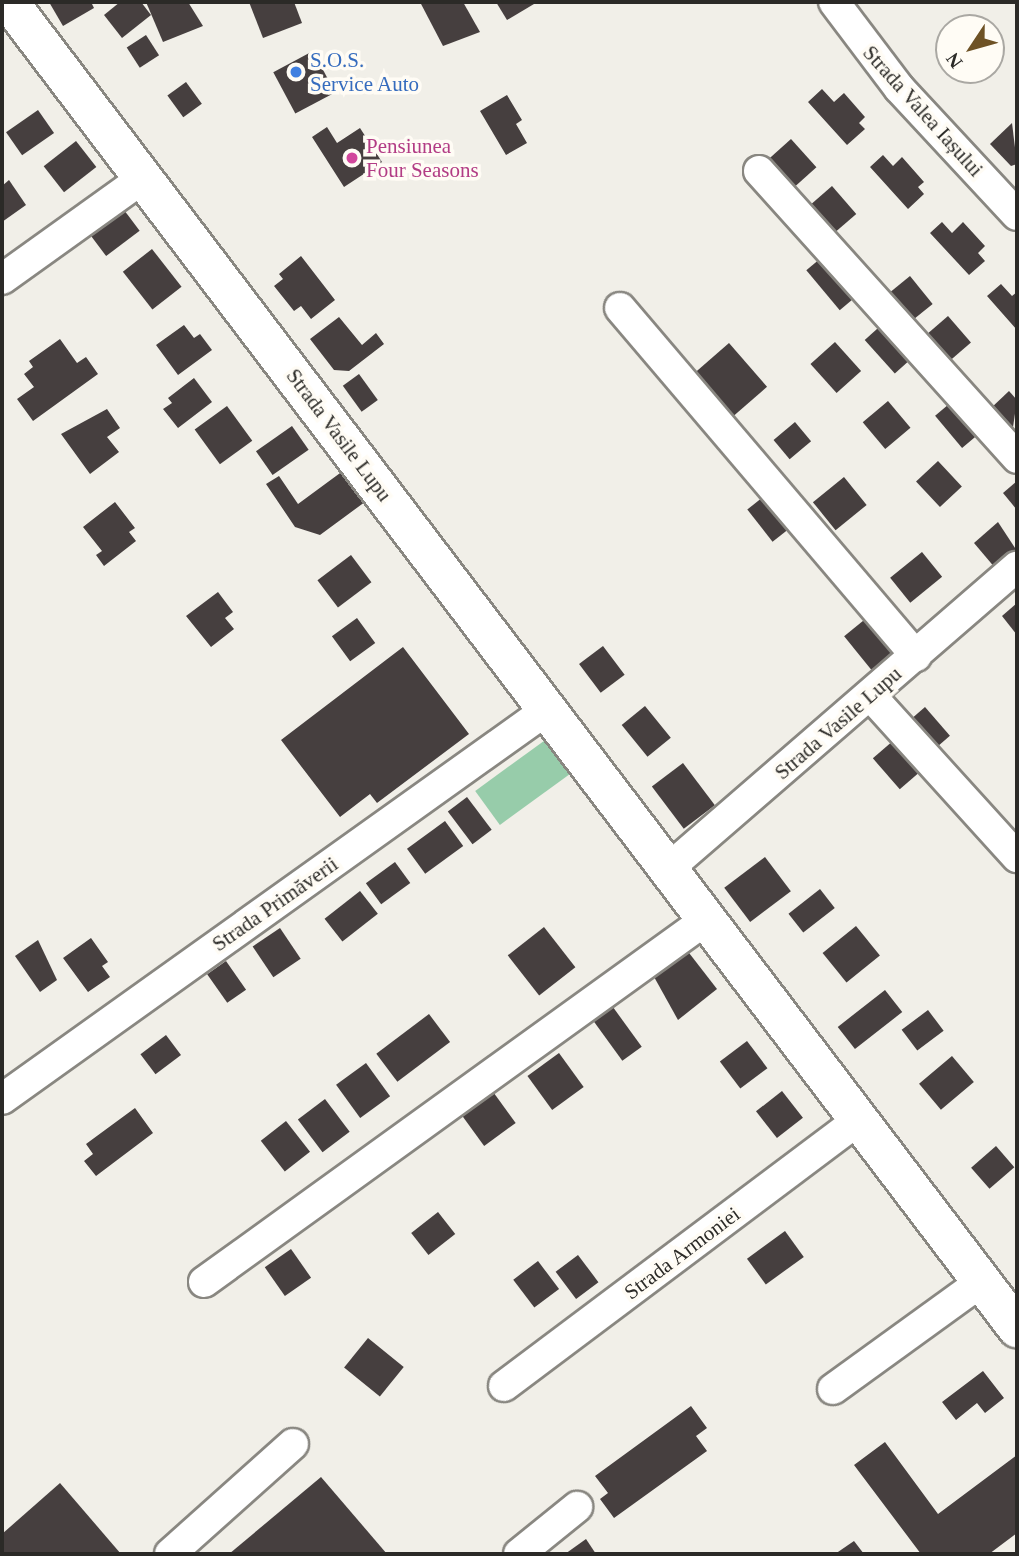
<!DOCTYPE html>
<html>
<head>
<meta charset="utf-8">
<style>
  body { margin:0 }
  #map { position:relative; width:1019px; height:1556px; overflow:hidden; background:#f1efe8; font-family:Georgia,serif }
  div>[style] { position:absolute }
  .green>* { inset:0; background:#97ccaa; transform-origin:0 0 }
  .building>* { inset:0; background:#463f3f; transform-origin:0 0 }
  .roads { filter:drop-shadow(2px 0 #898781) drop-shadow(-2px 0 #898781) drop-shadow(0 2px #898781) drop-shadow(0 -2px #898781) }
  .minor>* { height:30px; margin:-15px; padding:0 15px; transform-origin:15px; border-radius:15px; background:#fff }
  .major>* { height:38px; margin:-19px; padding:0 19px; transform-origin:19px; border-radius:19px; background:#fff }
  .dots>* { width:19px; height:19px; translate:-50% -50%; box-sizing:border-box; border:4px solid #fffcf5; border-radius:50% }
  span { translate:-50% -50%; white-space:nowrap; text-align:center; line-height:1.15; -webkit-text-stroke:7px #fffcf5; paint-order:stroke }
  .shop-label { font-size:21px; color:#366cbe }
  .left { translate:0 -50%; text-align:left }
  .street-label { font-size:21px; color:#2b2a27 }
  .hotel-label { font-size:21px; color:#b23c85 }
  .frame { position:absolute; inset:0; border:4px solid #2b2a27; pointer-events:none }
  .north { position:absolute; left:935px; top:14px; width:70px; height:70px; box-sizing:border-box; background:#fffcf5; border:2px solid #aaa8a3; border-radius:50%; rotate:234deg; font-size:19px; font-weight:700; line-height:28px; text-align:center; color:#2b2a27 }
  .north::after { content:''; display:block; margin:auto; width:24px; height:32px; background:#6e5225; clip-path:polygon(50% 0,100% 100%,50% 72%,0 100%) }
</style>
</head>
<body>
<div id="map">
  <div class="green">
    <div style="left:548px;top:738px;width:42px;height:90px;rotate:54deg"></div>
  </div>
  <div class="building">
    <div style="clip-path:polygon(49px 2px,91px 2px,94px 8px,63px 26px)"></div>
    <div style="clip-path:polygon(120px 2px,141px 2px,151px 15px,122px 38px,104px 15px)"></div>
    <div style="clip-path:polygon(146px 2px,188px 2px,203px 26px,163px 42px)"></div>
    <div style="clip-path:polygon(249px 2px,294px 2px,302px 23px,263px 38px)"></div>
    <div style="clip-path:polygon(420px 2px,463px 2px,480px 32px,443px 46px)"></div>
    <div style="clip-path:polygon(496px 2px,532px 2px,534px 4px,507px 20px)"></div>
    <div style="left:146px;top:35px;width:24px;height:23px;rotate:57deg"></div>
    <div style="left:313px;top:51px;width:47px;height:45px;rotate:62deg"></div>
    <div style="left:186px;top:82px;width:27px;height:23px;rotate:54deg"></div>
    <div style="clip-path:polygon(822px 89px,834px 102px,844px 93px,865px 117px,859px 123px,865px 129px,847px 145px,808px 102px)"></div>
    <div style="clip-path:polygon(507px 95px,522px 120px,516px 124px,527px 143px,506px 155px,480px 111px)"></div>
    <div style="left:38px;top:110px;width:28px;height:39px;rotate:55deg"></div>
    <div style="clip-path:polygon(1012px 123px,1017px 164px,1011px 166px,990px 144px)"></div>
    <div style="clip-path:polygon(327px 127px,337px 143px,360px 128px,382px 162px,344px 187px,312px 137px)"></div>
    <div style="left:791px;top:139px;width:38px;height:39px;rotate:48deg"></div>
    <div style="left:76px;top:141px;width:33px;height:41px;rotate:52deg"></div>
    <div style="clip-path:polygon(883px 155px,893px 166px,902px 157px,924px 182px,918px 187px,924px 194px,908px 209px,870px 167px)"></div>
    <div style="clip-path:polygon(9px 180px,26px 205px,2px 222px,2px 186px)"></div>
    <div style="left:832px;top:186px;width:37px;height:30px;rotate:49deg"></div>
    <div style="left:121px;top:206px;width:31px;height:42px;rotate:53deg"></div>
    <div style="clip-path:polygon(942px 222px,952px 233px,963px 222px,985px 246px,978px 253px,985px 261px,969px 275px,930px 233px)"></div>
    <div style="left:152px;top:249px;width:48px;height:37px;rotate:52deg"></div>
    <div style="left:827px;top:253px;width:52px;height:27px;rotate:50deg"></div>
    <div style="clip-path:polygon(301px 256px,335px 300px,311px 319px,301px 306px,294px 311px,274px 286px,283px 279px,279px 274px)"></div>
    <div style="left:910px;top:276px;width:36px;height:30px;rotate:51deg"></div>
    <div style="clip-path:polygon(1001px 284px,1012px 296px,1017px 292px,1017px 330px,987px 296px)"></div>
    <div style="left:948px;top:316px;width:35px;height:28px;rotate:49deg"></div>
    <div style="clip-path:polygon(339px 317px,362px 345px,376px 333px,384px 344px,349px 371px,334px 370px,310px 339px)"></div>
    <div style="left:887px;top:320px;width:45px;height:30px;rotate:48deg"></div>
    <div style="clip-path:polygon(184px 325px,194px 338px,200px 334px,212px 350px,178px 375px,156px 345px)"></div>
    <div style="clip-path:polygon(60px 339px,77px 363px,86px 357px,98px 374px,33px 421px,17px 399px,34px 387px,24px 374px,33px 367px,29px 361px)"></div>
    <div style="left:835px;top:342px;width:39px;height:33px;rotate:48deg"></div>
    <div style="left:729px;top:343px;width:58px;height:46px;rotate:49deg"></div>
    <div style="left:359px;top:374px;width:32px;height:20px;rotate:54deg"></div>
    <div style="clip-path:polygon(194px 378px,212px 402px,178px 428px,163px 409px,172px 403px,168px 398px)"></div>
    <div style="clip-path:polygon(1009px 391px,1017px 400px,1012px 434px,990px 409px)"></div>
    <div style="left:955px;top:399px;width:42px;height:26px;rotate:50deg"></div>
    <div style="left:888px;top:401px;width:35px;height:33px;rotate:50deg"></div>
    <div style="left:227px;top:406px;width:43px;height:40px;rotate:54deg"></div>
    <div style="clip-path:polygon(107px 409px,120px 428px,107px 437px,119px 452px,90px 474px,61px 434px)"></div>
    <div style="left:795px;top:422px;width:25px;height:28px;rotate:50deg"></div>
    <div style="left:292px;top:426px;width:29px;height:44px;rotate:55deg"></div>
    <div style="left:938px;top:461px;width:35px;height:30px;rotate:47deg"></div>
    <div style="clip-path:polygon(351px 465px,373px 496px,320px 535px,295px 527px,266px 484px,279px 476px,298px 504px)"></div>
    <div style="left:844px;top:477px;width:36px;height:40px;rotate:51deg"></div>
    <div style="clip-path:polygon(1017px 481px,1017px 510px,1003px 493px)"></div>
    <div style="left:767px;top:494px;width:41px;height:25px;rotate:52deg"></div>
    <div style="clip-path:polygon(115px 502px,135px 528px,129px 532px,136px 541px,104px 566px,96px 555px,102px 551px,83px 527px)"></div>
    <div style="clip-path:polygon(998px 522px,1017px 551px,996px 569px,974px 543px)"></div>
    <div style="left:922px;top:552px;width:32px;height:41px;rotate:51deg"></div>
    <div style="left:351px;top:555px;width:34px;height:42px;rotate:53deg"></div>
    <div style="clip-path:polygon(218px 592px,233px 612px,225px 618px,234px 629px,211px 647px,186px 616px)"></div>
    <div style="clip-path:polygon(1017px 603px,1017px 635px,1002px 616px)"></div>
    <div style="left:869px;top:616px;width:48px;height:32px;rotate:51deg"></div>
    <div style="left:357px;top:618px;width:31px;height:31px;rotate:54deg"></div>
    <div style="left:603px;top:646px;width:36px;height:30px;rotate:53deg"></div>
    <div style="clip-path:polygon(403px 647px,469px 734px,377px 803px,370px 794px,340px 817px,281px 740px)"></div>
    <div style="left:645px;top:706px;width:41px;height:30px;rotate:51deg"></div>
    <div style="left:925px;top:707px;width:38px;height:29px;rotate:49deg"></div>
    <div style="left:894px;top:740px;width:41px;height:28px;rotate:49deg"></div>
    <div style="left:683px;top:763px;width:53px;height:39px;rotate:53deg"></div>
    <div style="left:467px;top:797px;width:41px;height:24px;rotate:53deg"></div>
    <div style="left:445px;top:821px;width:31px;height:47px;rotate:54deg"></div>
    <div style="left:765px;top:857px;width:43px;height:51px;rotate:53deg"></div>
    <div style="left:395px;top:862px;width:26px;height:36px;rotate:54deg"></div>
    <div style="left:820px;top:889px;width:24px;height:40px;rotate:52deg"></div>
    <div style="left:360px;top:891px;width:29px;height:45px;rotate:52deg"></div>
    <div style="left:856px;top:926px;width:38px;height:43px;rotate:51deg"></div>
    <div style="left:544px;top:927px;width:51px;height:46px;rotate:52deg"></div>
    <div style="left:280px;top:928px;width:37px;height:33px;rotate:56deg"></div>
    <div style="clip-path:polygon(91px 938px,108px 962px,102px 966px,110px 977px,88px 992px,63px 958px)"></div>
    <div style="clip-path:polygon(38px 940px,57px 980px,40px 992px,15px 956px)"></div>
    <div style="clip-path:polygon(686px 949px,717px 989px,678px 1020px,653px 975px)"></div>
    <div style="left:226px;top:961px;width:35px;height:23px;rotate:55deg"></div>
    <div style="left:885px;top:990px;width:28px;height:60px;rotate:52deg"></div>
    <div style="left:610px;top:1003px;width:54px;height:24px;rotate:54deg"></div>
    <div style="left:928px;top:1010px;width:26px;height:33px;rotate:53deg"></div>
    <div style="left:429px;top:1014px;width:35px;height:66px;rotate:53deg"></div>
    <div style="left:166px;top:1035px;width:25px;height:32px;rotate:53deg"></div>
    <div style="left:747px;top:1041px;width:34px;height:34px;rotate:53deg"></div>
    <div style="left:559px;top:1053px;width:42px;height:39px;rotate:54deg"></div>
    <div style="left:952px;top:1056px;width:34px;height:43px;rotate:50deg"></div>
    <div style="left:366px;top:1063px;width:41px;height:37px;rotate:54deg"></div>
    <div style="left:491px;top:1089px;width:42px;height:39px;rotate:54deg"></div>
    <div style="left:782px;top:1091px;width:34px;height:33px;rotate:52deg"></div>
    <div style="left:325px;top:1099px;width:41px;height:34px;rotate:53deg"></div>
    <div style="clip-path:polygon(135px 1108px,153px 1133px,96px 1176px,84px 1161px,93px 1154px,86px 1144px)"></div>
    <div style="left:286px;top:1121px;width:39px;height:32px;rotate:52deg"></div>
    <div style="left:996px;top:1146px;width:28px;height:33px;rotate:49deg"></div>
    <div style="left:438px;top:1212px;width:28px;height:34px;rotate:52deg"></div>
    <div style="left:785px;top:1231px;width:32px;height:47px;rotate:54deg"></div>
    <div style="left:291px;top:1249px;width:35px;height:32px;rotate:55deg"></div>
    <div style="left:578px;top:1255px;width:34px;height:28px;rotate:53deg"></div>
    <div style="left:538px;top:1261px;width:35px;height:31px;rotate:53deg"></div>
    <div style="left:368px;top:1338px;width:46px;height:38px;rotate:39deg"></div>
    <div style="clip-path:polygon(983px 1371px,1004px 1398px,985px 1413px,977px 1403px,956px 1420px,942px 1402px)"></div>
    <div style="clip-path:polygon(691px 1406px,707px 1428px,696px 1436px,707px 1451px,614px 1518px,600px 1499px,608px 1493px,595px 1476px)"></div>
    <div style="clip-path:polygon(885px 1442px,938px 1514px,1017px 1455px,1017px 1533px,989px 1554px,921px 1554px,854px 1465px)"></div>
    <div style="clip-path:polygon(321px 1477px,387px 1554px,229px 1554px)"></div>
    <div style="clip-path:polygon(60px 1483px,121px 1554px,2px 1554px,2px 1534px)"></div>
    <div style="clip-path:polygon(586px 1539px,596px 1554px,565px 1554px)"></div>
    <div style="clip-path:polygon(854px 1541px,864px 1554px,835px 1554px)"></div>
  </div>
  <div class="roads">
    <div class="minor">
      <div style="left:834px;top:2px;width:108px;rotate:52.9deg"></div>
      <div style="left:899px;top:88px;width:173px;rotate:47.1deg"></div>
      <div style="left:759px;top:171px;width:386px;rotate:48deg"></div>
      <div style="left:2px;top:279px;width:173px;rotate:-35.6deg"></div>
      <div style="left:620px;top:308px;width:457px;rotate:49.6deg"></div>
      <div style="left:870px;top:695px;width:219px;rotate:47.8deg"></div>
      <div style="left:669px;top:868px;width:460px;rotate:-40.9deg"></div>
      <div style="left:2px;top:1099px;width:671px;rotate:-35.54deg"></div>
      <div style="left:204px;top:1282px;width:620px;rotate:-35.82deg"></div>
      <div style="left:504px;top:1386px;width:444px;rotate:-36.9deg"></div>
      <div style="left:833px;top:1389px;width:184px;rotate:-35.9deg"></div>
      <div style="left:170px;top:1554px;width:165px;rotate:-41.8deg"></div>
      <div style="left:519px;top:1554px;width:75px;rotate:-39deg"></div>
    </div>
    <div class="major">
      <div style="left:9px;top:2px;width:1666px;rotate:52.76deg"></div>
    </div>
  </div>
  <div class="dots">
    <div style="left:296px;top:72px;background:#3f7fe0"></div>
    <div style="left:352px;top:158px;background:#d1479c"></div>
  </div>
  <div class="shop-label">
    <span class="left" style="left:310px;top:72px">S.O.S.<br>Service Auto</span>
  </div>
  <div class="street-label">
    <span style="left:923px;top:111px;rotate:48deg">Strada Valea Iașului</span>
    <span style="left:339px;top:435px;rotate:53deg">Strada Vasile Lupu</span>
    <span style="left:838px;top:723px;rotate:-41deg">Strada Vasile Lupu</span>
    <span style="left:275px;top:904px;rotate:-35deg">Strada Primăverii</span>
    <span style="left:682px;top:1253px;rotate:-37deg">Strada Armoniei</span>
  </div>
  <div class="hotel-label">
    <span class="left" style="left:366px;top:158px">Pensiunea<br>Four Seasons</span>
  </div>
  <div class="frame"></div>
  <div class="north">N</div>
</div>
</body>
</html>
